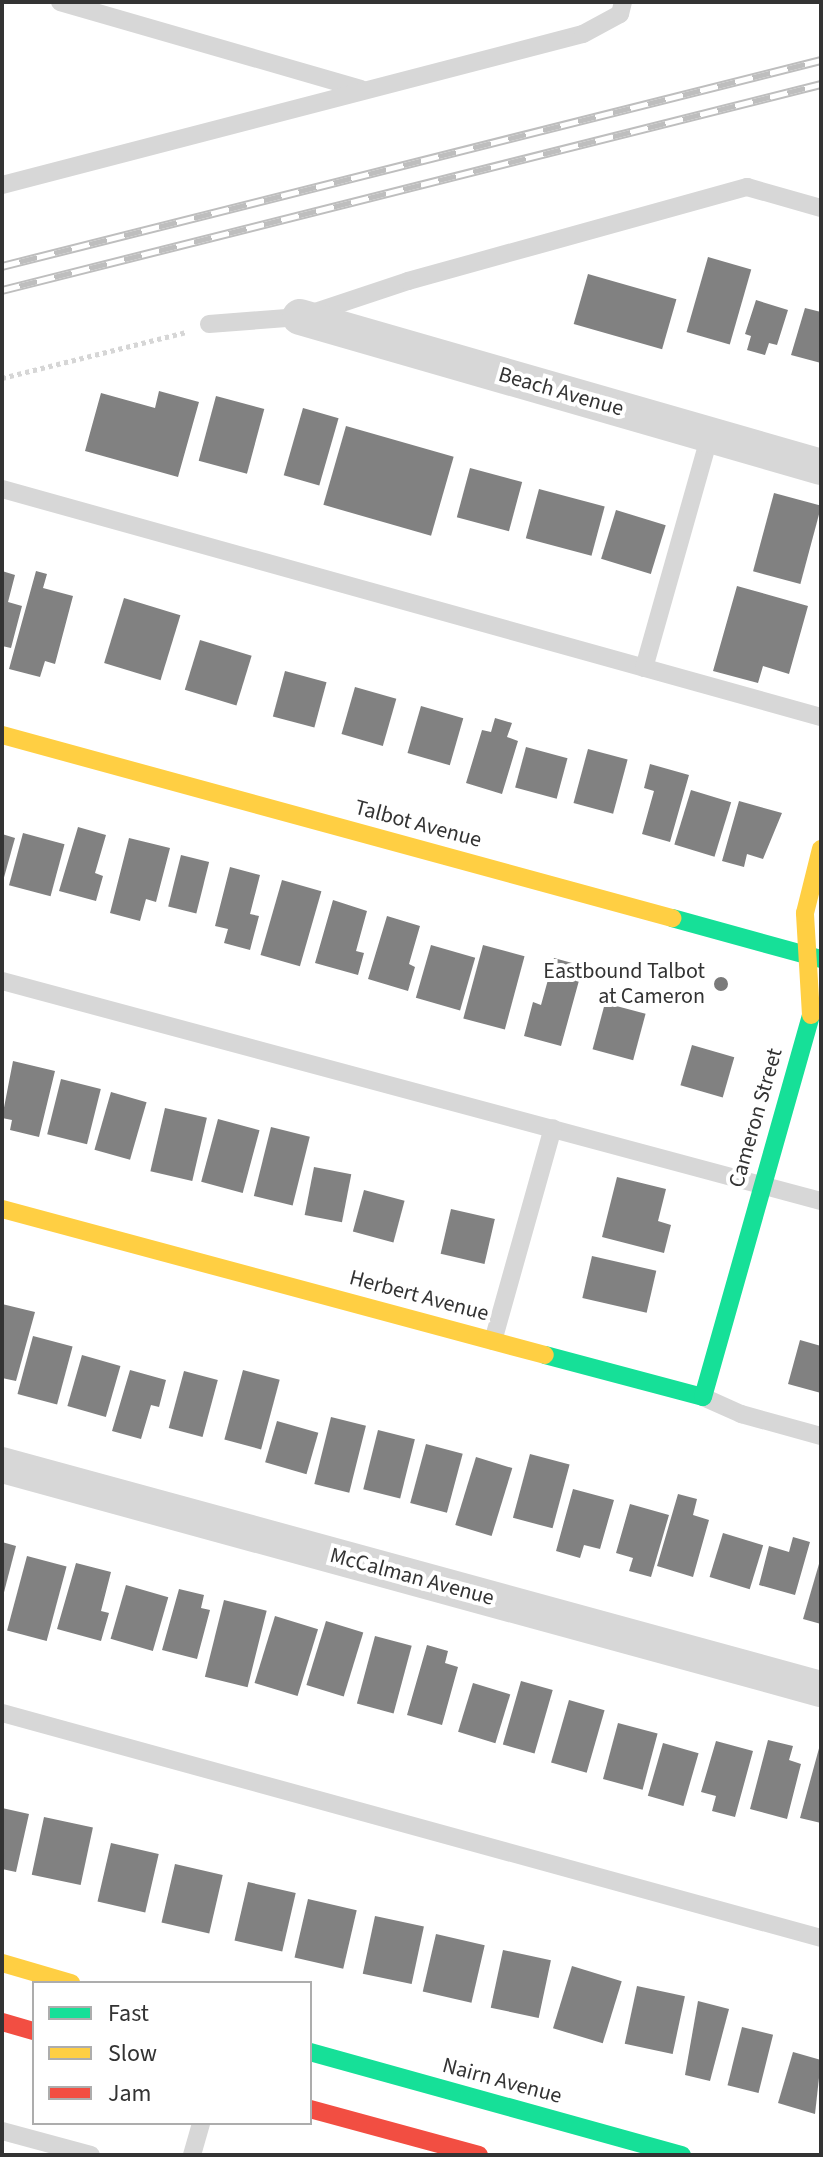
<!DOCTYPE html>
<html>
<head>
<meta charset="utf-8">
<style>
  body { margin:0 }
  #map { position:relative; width:823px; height:2157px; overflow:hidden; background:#fff; font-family:"Source Sans 3",sans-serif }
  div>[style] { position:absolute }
  .building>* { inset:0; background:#818181; transform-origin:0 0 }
  .path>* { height:5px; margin-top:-2.5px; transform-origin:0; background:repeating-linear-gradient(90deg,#d6d6d6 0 4px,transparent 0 8px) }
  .lane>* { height:18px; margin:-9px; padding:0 9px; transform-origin:9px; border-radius:9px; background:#d7d7d7 }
  .street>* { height:36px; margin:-18px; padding:0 18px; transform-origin:18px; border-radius:18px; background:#d7d7d7 }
  .fast>* { height:18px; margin:-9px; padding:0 9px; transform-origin:9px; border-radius:9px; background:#16e098 }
  .slow>* { height:18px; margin:-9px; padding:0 9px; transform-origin:9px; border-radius:9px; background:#ffcf43 }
  .jam>* { height:18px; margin:-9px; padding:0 9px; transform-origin:9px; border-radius:9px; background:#f24e42 }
  .rail>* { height:9px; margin-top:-4.5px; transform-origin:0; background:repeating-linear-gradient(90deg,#fff 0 18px,#bebebe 0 36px); box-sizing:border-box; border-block:2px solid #bebebe }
  .dots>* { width:22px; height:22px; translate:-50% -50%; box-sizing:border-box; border:4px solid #fff; border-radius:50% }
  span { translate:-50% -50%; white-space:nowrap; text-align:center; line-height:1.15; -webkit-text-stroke:8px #fff; paint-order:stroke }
  .street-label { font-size:22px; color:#333 }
  .poi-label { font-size:22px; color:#333 }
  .right { translate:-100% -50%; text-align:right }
  .frame { position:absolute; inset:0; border:4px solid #333; pointer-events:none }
  .legend { position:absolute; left:32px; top:1981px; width:280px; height:144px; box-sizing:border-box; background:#fff; border:2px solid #adadad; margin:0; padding:10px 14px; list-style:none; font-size:24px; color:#333 }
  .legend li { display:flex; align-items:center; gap:16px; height:40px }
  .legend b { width:40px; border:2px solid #adadad }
</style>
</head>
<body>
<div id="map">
  <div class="building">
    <div style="left:708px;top:257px;width:45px;height:78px;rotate:16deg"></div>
    <div style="left:588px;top:274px;width:92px;height:52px;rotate:16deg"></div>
    <div style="clip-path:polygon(756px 300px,788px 310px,777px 345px,769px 343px,765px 355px,747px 350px,751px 336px,745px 334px)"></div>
    <div style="clip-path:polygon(805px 308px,821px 312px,821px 363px,791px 355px)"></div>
    <div style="clip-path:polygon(159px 391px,199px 402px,178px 477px,85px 451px,101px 393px,155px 408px)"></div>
    <div style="left:216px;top:396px;width:50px;height:67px;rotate:15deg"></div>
    <div style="left:303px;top:408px;width:37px;height:70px;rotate:16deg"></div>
    <div style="left:346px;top:426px;width:112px;height:82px;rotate:16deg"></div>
    <div style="left:470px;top:468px;width:54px;height:51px;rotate:15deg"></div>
    <div style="left:539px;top:489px;width:68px;height:51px;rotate:15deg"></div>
    <div style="left:774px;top:493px;width:49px;height:81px;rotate:15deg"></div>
    <div style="left:616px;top:510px;width:52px;height:51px;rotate:17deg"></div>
    <div style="clip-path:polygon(2px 571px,15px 575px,8px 602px,22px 606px,11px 648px,2px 646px)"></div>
    <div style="clip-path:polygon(36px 571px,47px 574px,43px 588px,73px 596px,55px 664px,45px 661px,40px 677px,9px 669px)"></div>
    <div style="clip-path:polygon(737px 586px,808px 606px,789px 674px,763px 666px,758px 683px,713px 671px)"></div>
    <div style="left:124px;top:598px;width:59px;height:68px;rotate:17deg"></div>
    <div style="left:200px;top:640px;width:54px;height:52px;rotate:17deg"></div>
    <div style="left:285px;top:671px;width:43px;height:47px;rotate:15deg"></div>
    <div style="left:355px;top:687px;width:43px;height:49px;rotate:16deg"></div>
    <div style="left:421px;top:706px;width:44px;height:49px;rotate:16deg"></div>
    <div style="clip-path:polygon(495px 718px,512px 723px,507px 737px,518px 741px,502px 794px,466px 783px,482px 730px,491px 732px)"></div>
    <div style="left:526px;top:747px;width:43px;height:42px;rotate:15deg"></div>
    <div style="left:588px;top:749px;width:41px;height:56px;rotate:15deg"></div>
    <div style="clip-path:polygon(650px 764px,689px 775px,670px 842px,642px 834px,654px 791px,644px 788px)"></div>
    <div style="left:691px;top:790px;width:42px;height:57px;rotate:17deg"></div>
    <div style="clip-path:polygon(739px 801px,782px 813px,763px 859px,747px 854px,744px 867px,722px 861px)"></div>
    <div style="clip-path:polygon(78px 827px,106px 835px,95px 873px,103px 876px,96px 901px,59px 891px)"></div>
    <div style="left:23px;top:833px;width:43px;height:54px;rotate:15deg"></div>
    <div style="clip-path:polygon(2px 834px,15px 838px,3px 881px,2px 881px)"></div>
    <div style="clip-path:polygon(129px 838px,170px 848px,156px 902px,146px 899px,140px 921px,110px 913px)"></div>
    <div style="left:181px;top:855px;width:29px;height:53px;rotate:14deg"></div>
    <div style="clip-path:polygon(230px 867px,260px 875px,250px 914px,259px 916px,250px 950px,224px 943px,228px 929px,215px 926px)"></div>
    <div style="left:282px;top:880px;width:41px;height:78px;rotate:16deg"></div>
    <div style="clip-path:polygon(333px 900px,367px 911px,356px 951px,364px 953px,358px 975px,315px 963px)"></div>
    <div style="clip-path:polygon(387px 916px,420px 926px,409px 964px,415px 967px,408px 991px,368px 979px)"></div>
    <div style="left:431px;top:945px;width:46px;height:55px;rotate:16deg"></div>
    <div style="left:483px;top:945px;width:43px;height:76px;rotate:15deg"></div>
    <div style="clip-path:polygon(554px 958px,583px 966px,561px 1046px,524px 1036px,533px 1002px,541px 1005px)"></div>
    <div style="left:605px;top:1003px;width:42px;height:48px;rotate:15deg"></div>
    <div style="left:692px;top:1045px;width:44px;height:42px;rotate:16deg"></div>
    <div style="clip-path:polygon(13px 1061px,55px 1071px,39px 1137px,10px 1130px,12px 1120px,2px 1118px)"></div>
    <div style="left:61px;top:1079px;width:41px;height:57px;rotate:14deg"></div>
    <div style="left:111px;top:1092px;width:37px;height:60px;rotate:16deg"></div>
    <div style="left:165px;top:1108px;width:43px;height:65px;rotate:13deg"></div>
    <div style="left:218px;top:1119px;width:43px;height:65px;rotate:15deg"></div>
    <div style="left:271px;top:1127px;width:40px;height:71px;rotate:14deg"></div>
    <div style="left:314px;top:1167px;width:38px;height:49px;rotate:11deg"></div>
    <div style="clip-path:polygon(617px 1177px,666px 1189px,658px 1221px,671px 1225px,664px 1253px,602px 1237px)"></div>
    <div style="left:364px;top:1190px;width:42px;height:43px;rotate:15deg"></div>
    <div style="left:451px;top:1209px;width:45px;height:46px;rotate:13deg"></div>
    <div style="left:592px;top:1256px;width:66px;height:43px;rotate:13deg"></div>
    <div style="clip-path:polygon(2px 1304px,35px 1312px,16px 1381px,2px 1378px)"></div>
    <div style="left:33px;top:1336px;width:41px;height:60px;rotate:15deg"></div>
    <div style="clip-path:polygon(800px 1340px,821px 1346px,821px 1393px,788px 1384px)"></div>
    <div style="left:82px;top:1355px;width:40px;height:53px;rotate:16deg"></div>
    <div style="clip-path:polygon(130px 1370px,166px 1380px,159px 1407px,151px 1405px,141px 1439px,112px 1431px)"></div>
    <div style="left:243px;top:1370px;width:38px;height:72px;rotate:15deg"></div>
    <div style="left:184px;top:1371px;width:35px;height:59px;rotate:15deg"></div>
    <div style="left:331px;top:1417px;width:36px;height:69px;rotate:14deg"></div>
    <div style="left:277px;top:1421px;width:43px;height:43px;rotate:16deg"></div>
    <div style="left:378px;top:1430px;width:38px;height:61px;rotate:14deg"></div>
    <div style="left:426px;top:1444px;width:38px;height:61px;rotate:15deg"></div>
    <div style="left:530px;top:1454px;width:41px;height:66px;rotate:15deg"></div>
    <div style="left:476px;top:1457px;width:38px;height:71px;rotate:17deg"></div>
    <div style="clip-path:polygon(573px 1489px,614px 1500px,600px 1549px,584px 1545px,580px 1558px,556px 1551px)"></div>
    <div style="clip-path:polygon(678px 1494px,697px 1499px,693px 1515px,709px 1520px,693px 1577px,657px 1566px)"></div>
    <div style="clip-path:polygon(630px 1504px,669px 1515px,651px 1577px,629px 1571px,633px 1558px,616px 1553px)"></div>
    <div style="left:723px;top:1533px;width:42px;height:46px;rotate:17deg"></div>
    <div style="clip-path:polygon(793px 1537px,810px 1542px,795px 1595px,759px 1585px,769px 1546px,789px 1552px)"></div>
    <div style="clip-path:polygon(2px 1542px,16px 1546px,3px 1596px,2px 1596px)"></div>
    <div style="left:27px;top:1556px;width:41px;height:77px;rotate:15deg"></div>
    <div style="clip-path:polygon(821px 1557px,821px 1624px,803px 1619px)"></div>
    <div style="clip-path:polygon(76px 1563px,111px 1572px,101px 1611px,109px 1613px,101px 1641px,57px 1629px)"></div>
    <div style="left:126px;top:1585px;width:44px;height:56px;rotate:16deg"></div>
    <div style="clip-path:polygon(179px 1589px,204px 1595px,201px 1608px,210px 1610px,197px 1659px,162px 1650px)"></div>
    <div style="left:224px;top:1600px;width:44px;height:79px;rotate:14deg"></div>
    <div style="left:275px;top:1616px;width:45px;height:70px;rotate:17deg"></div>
    <div style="left:326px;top:1621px;width:39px;height:67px;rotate:17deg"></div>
    <div style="left:375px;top:1636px;width:38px;height:70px;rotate:15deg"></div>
    <div style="clip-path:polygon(427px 1645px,448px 1651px,445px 1663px,458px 1667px,442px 1725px,407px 1715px)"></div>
    <div style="left:521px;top:1681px;width:33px;height:66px;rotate:16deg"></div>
    <div style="left:473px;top:1683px;width:39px;height:51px;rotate:17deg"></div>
    <div style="left:569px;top:1700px;width:37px;height:65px;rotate:16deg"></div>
    <div style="left:618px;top:1723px;width:41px;height:58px;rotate:15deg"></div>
    <div style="clip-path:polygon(768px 1740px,793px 1746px,789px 1760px,801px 1764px,787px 1819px,750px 1809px)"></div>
    <div style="clip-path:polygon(716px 1741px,753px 1751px,735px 1817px,712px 1811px,716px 1796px,701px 1792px)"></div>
    <div style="clip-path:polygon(821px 1741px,821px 1823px,800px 1818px)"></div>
    <div style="left:663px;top:1743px;width:37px;height:55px;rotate:16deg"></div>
    <div style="clip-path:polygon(2px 1808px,29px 1814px,16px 1872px,2px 1869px)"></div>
    <div style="left:44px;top:1817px;width:50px;height:59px;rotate:12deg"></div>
    <div style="left:111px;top:1843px;width:49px;height:60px;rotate:13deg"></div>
    <div style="left:175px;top:1864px;width:49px;height:60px;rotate:13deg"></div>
    <div style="left:248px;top:1882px;width:49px;height:60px;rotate:13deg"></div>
    <div style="left:308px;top:1899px;width:50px;height:60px;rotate:13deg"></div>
    <div style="left:375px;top:1916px;width:50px;height:59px;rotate:12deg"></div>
    <div style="left:436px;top:1934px;width:50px;height:59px;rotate:13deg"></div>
    <div style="left:503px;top:1950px;width:49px;height:59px;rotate:12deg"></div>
    <div style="left:572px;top:1966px;width:52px;height:65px;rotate:17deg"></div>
    <div style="left:637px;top:1986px;width:49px;height:59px;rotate:12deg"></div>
    <div style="clip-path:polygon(698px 2001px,729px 2009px,710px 2081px,685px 2075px)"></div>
    <div style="left:742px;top:2027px;width:32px;height:60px;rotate:14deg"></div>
    <div style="clip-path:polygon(793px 2052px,821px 2060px,815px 2114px,778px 2103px)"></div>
  </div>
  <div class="path">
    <div style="left:2px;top:378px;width:190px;rotate:-14deg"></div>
  </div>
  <div class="lane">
    <div style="left:60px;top:2px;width:313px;rotate:16.1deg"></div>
    <div style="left:2px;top:185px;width:600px;rotate:-14.57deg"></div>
    <div style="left:583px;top:34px;width:42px;rotate:-28.4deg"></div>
    <div style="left:620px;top:14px;width:12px;rotate:-76deg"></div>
    <div style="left:209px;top:324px;width:91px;rotate:-4.4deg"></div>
    <div style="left:300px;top:317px;width:114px;rotate:-18.4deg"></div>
    <div style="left:408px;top:281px;width:352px;rotate:-15.5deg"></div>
    <div style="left:747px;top:187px;width:77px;rotate:15.8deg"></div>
    <div style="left:2px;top:489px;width:850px;rotate:15.56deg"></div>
    <div style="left:644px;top:668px;width:242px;rotate:-74.2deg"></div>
    <div style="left:2px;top:981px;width:848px;rotate:15.04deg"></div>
    <div style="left:493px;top:1341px;width:221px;rotate:-74.3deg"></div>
    <div style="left:703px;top:1397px;width:42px;rotate:24.1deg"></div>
    <div style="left:741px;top:1414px;width:83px;rotate:15.4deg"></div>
    <div style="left:2px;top:1713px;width:849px;rotate:15.36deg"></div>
    <div style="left:2px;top:2131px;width:92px;rotate:15.1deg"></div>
    <div style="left:192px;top:2155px;width:33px;rotate:-74deg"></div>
  </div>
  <div class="street">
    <div style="left:300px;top:317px;width:542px;rotate:16.06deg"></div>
    <div style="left:2px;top:1465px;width:849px;rotate:15.3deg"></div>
  </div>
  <div class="fast">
    <div style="left:672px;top:918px;width:155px;rotate:15.4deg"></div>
    <div style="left:545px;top:1355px;width:163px;rotate:14.9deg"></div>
    <div style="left:703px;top:1397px;width:397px;rotate:-74.2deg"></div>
    <div style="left:310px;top:2052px;width:386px;rotate:15.5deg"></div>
  </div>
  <div class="slow">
    <div style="left:2px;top:735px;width:695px;rotate:15.28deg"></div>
    <div style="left:811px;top:1015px;width:102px;rotate:-93.4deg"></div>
    <div style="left:805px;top:913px;width:66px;rotate:-76deg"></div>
    <div style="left:2px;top:1209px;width:562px;rotate:15.05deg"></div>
    <div style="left:2px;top:1963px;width:72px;rotate:16.2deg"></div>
  </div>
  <div class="jam">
    <div style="left:2px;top:2022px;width:33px;rotate:16deg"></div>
    <div style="left:310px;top:2109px;width:175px;rotate:15.2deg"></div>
  </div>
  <div class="rail">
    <div style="left:2px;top:266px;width:845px;rotate:-14.12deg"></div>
    <div style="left:2px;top:290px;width:845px;rotate:-14.12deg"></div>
  </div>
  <div class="dots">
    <div style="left:721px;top:984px;background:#7a7a7a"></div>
  </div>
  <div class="street-label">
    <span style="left:561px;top:392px;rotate:16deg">Beach Avenue</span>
    <span style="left:418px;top:824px;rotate:15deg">Talbot Avenue</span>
    <span style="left:756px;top:1118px;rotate:-74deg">Cameron Street</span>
    <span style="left:419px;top:1296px;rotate:15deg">Herbert Avenue</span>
    <span style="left:412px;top:1577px;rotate:15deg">McCalman Avenue</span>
    <span style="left:502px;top:2081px;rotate:15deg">Nairn Avenue</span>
  </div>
  <div class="poi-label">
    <span class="right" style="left:705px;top:984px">Eastbound Talbot<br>at Cameron</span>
  </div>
  <div class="frame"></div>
  <ul class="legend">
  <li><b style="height:10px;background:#16e098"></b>Fast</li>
  <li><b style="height:10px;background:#ffcf43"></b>Slow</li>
  <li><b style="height:10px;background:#f24e42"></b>Jam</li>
  </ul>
</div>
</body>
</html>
